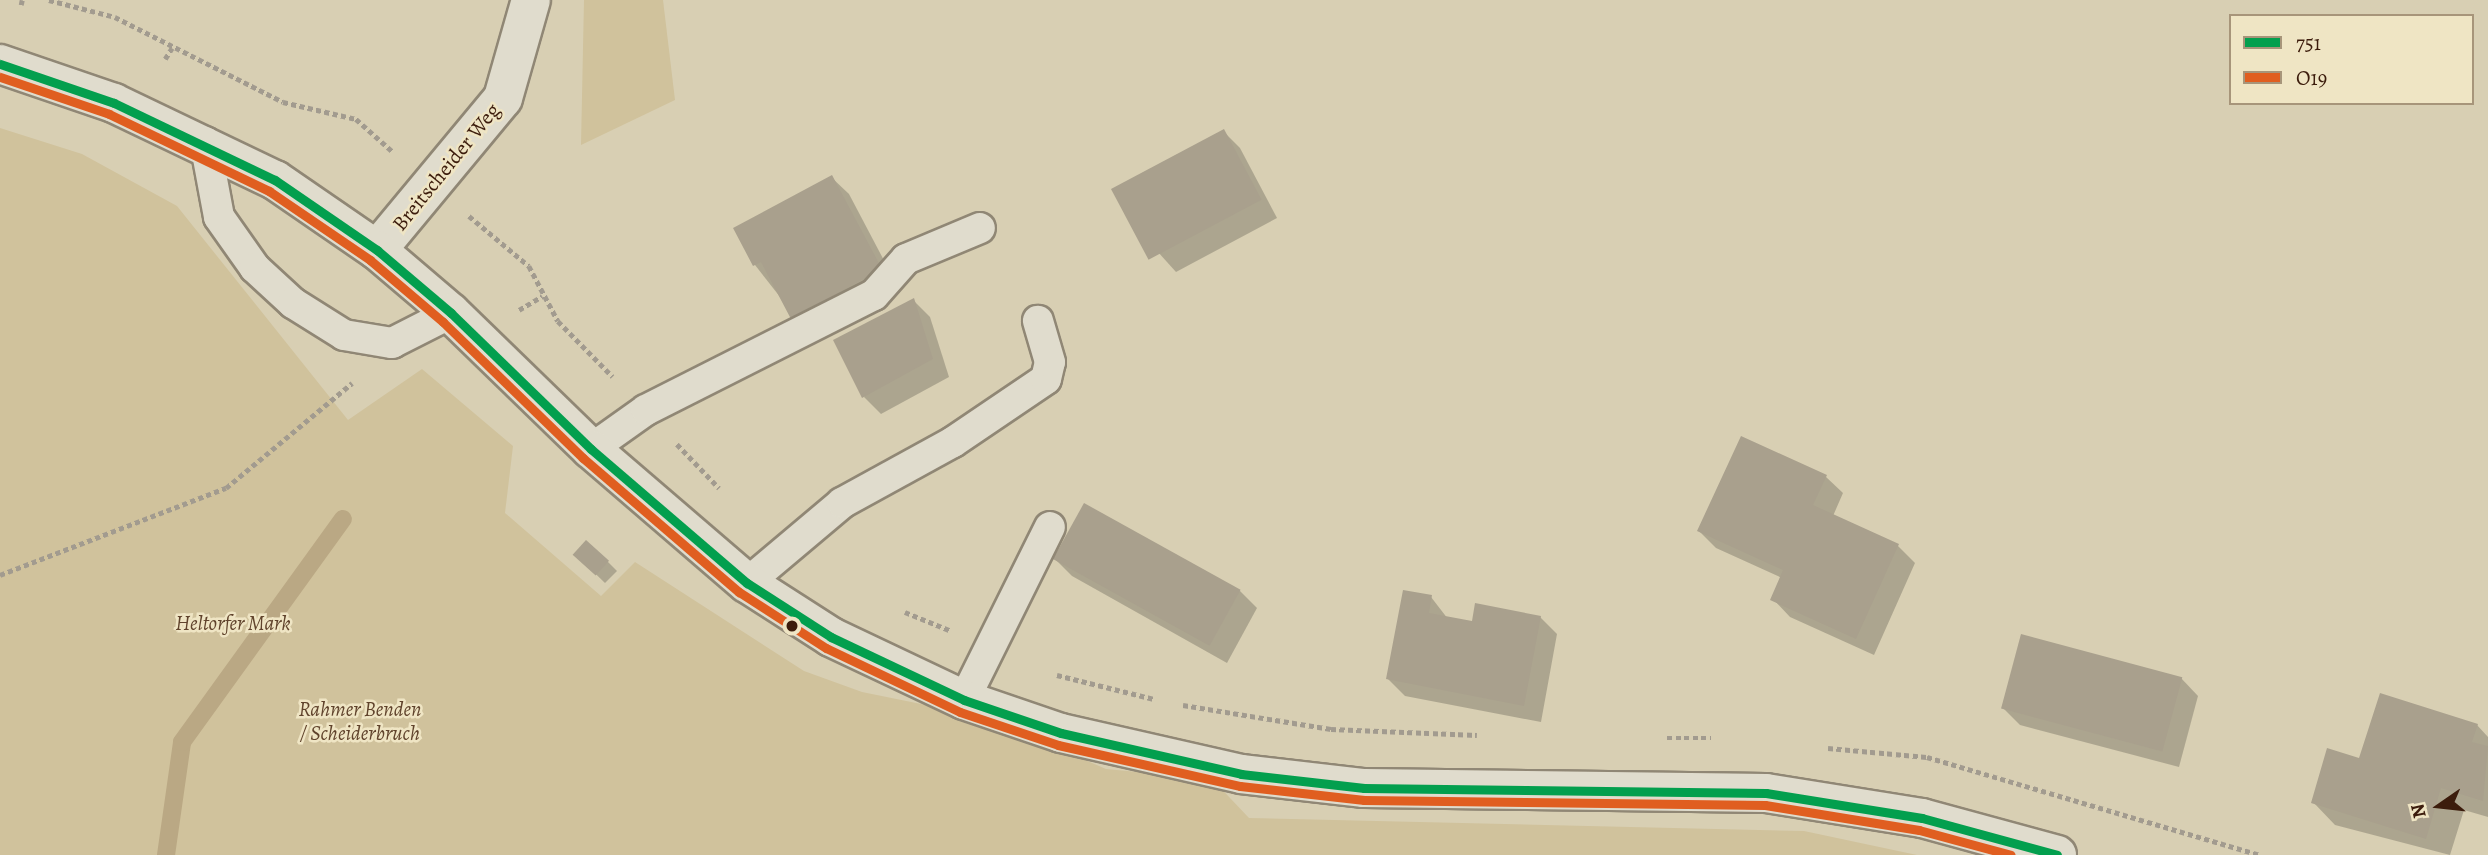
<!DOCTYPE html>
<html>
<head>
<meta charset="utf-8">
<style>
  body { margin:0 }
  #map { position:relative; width:2488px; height:855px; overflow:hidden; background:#d8cfb3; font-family:Alegreya,serif }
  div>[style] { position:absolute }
  .green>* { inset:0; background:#d0c29c }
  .shadow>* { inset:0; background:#0003 }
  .stream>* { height:18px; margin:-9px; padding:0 9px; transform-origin:9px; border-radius:9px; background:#baa884 }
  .building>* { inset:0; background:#a9a08d; transform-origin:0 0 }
  .path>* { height:4.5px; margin-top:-2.25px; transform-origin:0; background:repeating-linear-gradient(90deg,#a29b8f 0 5px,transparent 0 8.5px) }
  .roads { filter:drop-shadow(2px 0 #908775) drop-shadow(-2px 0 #908775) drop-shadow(0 2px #908775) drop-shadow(0 -2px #908775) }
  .service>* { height:30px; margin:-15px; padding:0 15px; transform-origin:15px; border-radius:15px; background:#e0dccd }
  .minor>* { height:38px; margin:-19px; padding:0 19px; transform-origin:19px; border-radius:19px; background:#e0dccd }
  .secondary>* { height:38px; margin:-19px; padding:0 19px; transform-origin:19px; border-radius:19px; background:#e0dccd }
  .bus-1>* { height:9px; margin:-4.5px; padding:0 4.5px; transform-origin:4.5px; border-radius:4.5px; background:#039f4e }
  .bus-2>* { height:9px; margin:-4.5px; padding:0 4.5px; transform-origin:4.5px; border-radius:4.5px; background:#e05e20 }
  .dots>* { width:19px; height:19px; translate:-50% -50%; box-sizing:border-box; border:4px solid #efe5c4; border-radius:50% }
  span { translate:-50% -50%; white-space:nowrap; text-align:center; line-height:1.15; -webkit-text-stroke:5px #efe5c4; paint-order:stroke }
  .street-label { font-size:21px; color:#3c1c0c }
  .park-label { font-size:21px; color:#60432c; font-style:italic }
  .legend { position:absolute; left:2229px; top:14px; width:245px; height:91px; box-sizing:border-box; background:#efe5c4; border:2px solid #a7957a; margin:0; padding:9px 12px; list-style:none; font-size:21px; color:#3c1c0c }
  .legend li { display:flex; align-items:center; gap:14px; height:35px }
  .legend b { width:35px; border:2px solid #a7957a }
  .north { position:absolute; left:2404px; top:771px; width:70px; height:70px; -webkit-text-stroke:5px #efe5c4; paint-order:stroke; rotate:256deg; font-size:19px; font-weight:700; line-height:28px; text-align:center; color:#3c1c0c }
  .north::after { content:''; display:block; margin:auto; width:24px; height:32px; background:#3c1c0c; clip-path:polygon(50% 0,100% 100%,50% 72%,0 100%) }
</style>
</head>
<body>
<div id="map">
  <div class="green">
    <div style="clip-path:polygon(584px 0,663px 0,675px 100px,581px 145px)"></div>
    <div style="clip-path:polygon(0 128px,82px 154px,177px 206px,348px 420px,422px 369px,513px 446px,505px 513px,601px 596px,635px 562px,804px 671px,862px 692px,985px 717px,1106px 769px,1212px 779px,1249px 818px,1804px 831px,1917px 855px,0 855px)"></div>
  </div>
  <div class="shadow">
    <div style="clip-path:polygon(1223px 131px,1240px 148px,1277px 218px,1176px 272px,1130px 221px,1114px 190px)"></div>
    <div style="clip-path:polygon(831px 177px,849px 194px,898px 287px,810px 335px,755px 265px,735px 229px)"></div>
    <div style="clip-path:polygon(913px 300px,930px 317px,949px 377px,881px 414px,864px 397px)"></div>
    <div style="clip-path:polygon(1825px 476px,1843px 493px,1833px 516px,1898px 546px,1915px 563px,1874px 655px,1790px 617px,1773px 599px,1782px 578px,1716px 548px,1699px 531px)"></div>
    <div style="clip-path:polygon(575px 554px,608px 562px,617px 571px,605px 583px)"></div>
    <div style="clip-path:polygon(1055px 559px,1240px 591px,1257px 608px,1227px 663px,1072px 576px)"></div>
    <div style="clip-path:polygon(1431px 597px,1448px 619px,1473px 623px,1540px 617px,1557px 634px,1541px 722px,1405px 696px,1388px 679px)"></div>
    <div style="clip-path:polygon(2181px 678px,2198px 696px,2179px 767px,2020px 725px,2003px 708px)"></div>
    <div style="clip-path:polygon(2477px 725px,2488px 737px,2488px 817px,2464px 810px,2450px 855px,2335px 825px,2313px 802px,2360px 761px)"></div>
  </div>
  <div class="stream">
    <div style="left:166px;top:855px;width:114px;rotate:-81.9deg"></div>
    <div style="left:182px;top:742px;width:275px;rotate:-54.2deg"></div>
  </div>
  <div class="building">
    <div style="left:1224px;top:129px;width:80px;height:128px;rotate:62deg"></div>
    <div style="clip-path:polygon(832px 175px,882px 269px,791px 319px,761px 262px,753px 266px,733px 228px)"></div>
    <div style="clip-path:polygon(914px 298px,933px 359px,862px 398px,833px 340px)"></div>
    <div style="clip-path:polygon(1741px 436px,1827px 475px,1813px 505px,1899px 544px,1856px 639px,1770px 600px,1783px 570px,1697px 531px)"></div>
    <div style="left:1084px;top:503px;width:179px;height:64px;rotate:29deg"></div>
    <div style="left:586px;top:540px;width:31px;height:20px;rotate:42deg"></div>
    <div style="clip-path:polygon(1403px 590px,1432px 595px,1429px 613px,1472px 621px,1475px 603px,1541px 616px,1524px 706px,1386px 679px)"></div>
    <div style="left:2021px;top:634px;width:167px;height:77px;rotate:15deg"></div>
    <div style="clip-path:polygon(2380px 693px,2478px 724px,2472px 742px,2488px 746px,2483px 801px,2441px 788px,2426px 839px,2311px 803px,2327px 748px,2359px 758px)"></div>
  </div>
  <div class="path">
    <div style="left:49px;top:0;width:68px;rotate:14.4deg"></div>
    <div style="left:115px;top:17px;width:188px;rotate:26.8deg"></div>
    <div style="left:283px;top:102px;width:75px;rotate:13.1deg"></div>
    <div style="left:356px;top:119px;width:50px;rotate:41.7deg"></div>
    <div style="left:21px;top:5px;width:5px;rotate:-79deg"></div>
    <div style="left:165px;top:59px;width:13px;rotate:-58deg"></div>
    <div style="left:469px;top:216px;width:78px;rotate:39.8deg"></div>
    <div style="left:529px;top:266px;width:62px;rotate:62.2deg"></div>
    <div style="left:558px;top:321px;width:78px;rotate:45.5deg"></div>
    <div style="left:519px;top:310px;width:27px;rotate:-31deg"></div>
    <div style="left:677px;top:444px;width:61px;rotate:46.3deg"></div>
    <div style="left:0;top:575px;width:242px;rotate:-21.1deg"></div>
    <div style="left:226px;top:488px;width:164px;rotate:-39.8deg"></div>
    <div style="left:905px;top:612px;width:48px;rotate:22.2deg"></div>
    <div style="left:1057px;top:675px;width:100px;rotate:13.9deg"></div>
    <div style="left:1183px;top:705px;width:150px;rotate:9.2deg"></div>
    <div style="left:1331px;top:729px;width:146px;rotate:2.4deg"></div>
    <div style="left:1667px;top:738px;width:44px"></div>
    <div style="left:1828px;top:748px;width:99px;rotate:5.2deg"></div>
    <div style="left:1927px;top:757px;width:347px;rotate:16.4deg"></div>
  </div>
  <div class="roads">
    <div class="service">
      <div style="left:205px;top:142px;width:76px;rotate:79.4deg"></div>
      <div style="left:219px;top:217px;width:62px;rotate:54.8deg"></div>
      <div style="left:255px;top:268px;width:52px;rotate:42.6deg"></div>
      <div style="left:293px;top:303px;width:60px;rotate:32.1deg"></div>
      <div style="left:344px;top:335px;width:49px;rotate:9.5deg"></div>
      <div style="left:392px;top:343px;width:66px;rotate:-27deg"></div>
      <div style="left:591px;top:449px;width:67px;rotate:-35.3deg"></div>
      <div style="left:646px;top:410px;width:255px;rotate:-26.8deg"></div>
      <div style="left:874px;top:295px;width:48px;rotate:-48.4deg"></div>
      <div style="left:906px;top:259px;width:80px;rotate:-22.7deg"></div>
      <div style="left:747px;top:583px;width:124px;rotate:-40.1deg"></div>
      <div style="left:842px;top:503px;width:127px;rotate:-28.8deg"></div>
      <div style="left:953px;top:442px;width:112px;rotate:-34.1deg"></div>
      <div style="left:1046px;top:379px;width:17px;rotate:-77deg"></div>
      <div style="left:1050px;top:362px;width:43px;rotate:-106.3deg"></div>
      <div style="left:964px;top:700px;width:193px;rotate:-63.6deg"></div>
    </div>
    <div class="minor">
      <div style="left:377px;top:250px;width:197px;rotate:-50.3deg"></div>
      <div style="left:503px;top:98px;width:102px;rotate:-74.1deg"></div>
    </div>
    <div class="secondary">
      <div style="left:0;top:64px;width:120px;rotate:18.9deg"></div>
      <div style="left:114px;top:103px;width:178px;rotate:25.6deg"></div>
      <div style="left:275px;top:180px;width:124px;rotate:34.5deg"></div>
      <div style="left:377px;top:250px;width:97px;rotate:40.4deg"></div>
      <div style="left:451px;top:313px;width:195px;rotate:44.2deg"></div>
      <div style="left:591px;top:449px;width:206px;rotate:40.7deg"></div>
      <div style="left:747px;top:583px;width:100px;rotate:32.7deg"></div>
      <div style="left:831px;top:637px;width:147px;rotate:25.3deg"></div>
      <div style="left:964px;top:700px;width:102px;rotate:18.8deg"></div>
      <div style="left:1061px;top:733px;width:185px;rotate:12.8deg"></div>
      <div style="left:1241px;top:774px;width:124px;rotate:6.5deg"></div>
      <div style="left:1364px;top:788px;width:402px;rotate:0.7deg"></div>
      <div style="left:1766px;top:793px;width:158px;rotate:9.1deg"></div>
      <div style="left:1922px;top:818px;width:140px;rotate:15.3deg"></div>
    </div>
  </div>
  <div class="bus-1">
    <div style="left:0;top:64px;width:120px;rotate:18.9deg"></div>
    <div style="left:114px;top:103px;width:178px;rotate:25.6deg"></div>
    <div style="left:275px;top:180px;width:124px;rotate:34.5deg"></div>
    <div style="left:377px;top:250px;width:97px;rotate:40.4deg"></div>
    <div style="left:451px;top:313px;width:195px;rotate:44.2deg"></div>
    <div style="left:591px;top:449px;width:206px;rotate:40.7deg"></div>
    <div style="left:747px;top:583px;width:100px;rotate:32.7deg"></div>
    <div style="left:831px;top:637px;width:147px;rotate:25.3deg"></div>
    <div style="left:964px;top:700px;width:102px;rotate:18.8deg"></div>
    <div style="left:1061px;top:733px;width:185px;rotate:12.8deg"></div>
    <div style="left:1241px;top:774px;width:124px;rotate:6.5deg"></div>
    <div style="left:1364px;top:788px;width:402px;rotate:0.7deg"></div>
    <div style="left:1766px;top:793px;width:158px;rotate:9.1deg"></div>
    <div style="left:1922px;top:818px;width:140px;rotate:15.3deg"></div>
  </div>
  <div class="bus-2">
    <div style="left:0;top:77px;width:115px;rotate:18.7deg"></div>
    <div style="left:109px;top:114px;width:178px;rotate:25.7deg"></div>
    <div style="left:269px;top:191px;width:122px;rotate:34.3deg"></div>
    <div style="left:370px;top:260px;width:96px;rotate:40.3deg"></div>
    <div style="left:443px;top:322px;width:195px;rotate:44.2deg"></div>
    <div style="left:583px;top:458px;width:206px;rotate:40.7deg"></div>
    <div style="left:739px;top:592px;width:103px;rotate:32.8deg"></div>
    <div style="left:826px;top:648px;width:148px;rotate:25.5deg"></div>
    <div style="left:960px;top:712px;width:103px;rotate:18.6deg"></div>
    <div style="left:1058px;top:745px;width:187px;rotate:12.7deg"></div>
    <div style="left:1240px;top:786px;width:125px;rotate:6.4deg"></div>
    <div style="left:1364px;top:800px;width:401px;rotate:0.7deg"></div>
    <div style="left:1765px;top:805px;width:156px;rotate:9.2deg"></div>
    <div style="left:1919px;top:830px;width:95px;rotate:15.2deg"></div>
  </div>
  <div class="dots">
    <div style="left:792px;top:626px;background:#3c1c0c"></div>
  </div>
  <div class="street-label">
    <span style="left:446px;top:167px;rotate:-51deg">Breitscheider Weg</span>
  </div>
  <div class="park-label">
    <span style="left:233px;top:623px">Heltorfer Mark</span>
    <span style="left:360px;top:721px">Rahmer Benden<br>/ Scheiderbruch</span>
  </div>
  <ul class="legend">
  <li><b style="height:9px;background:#039f4e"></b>751</li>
  <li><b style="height:9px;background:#e05e20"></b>O19</li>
  </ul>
  <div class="north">N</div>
</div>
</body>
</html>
